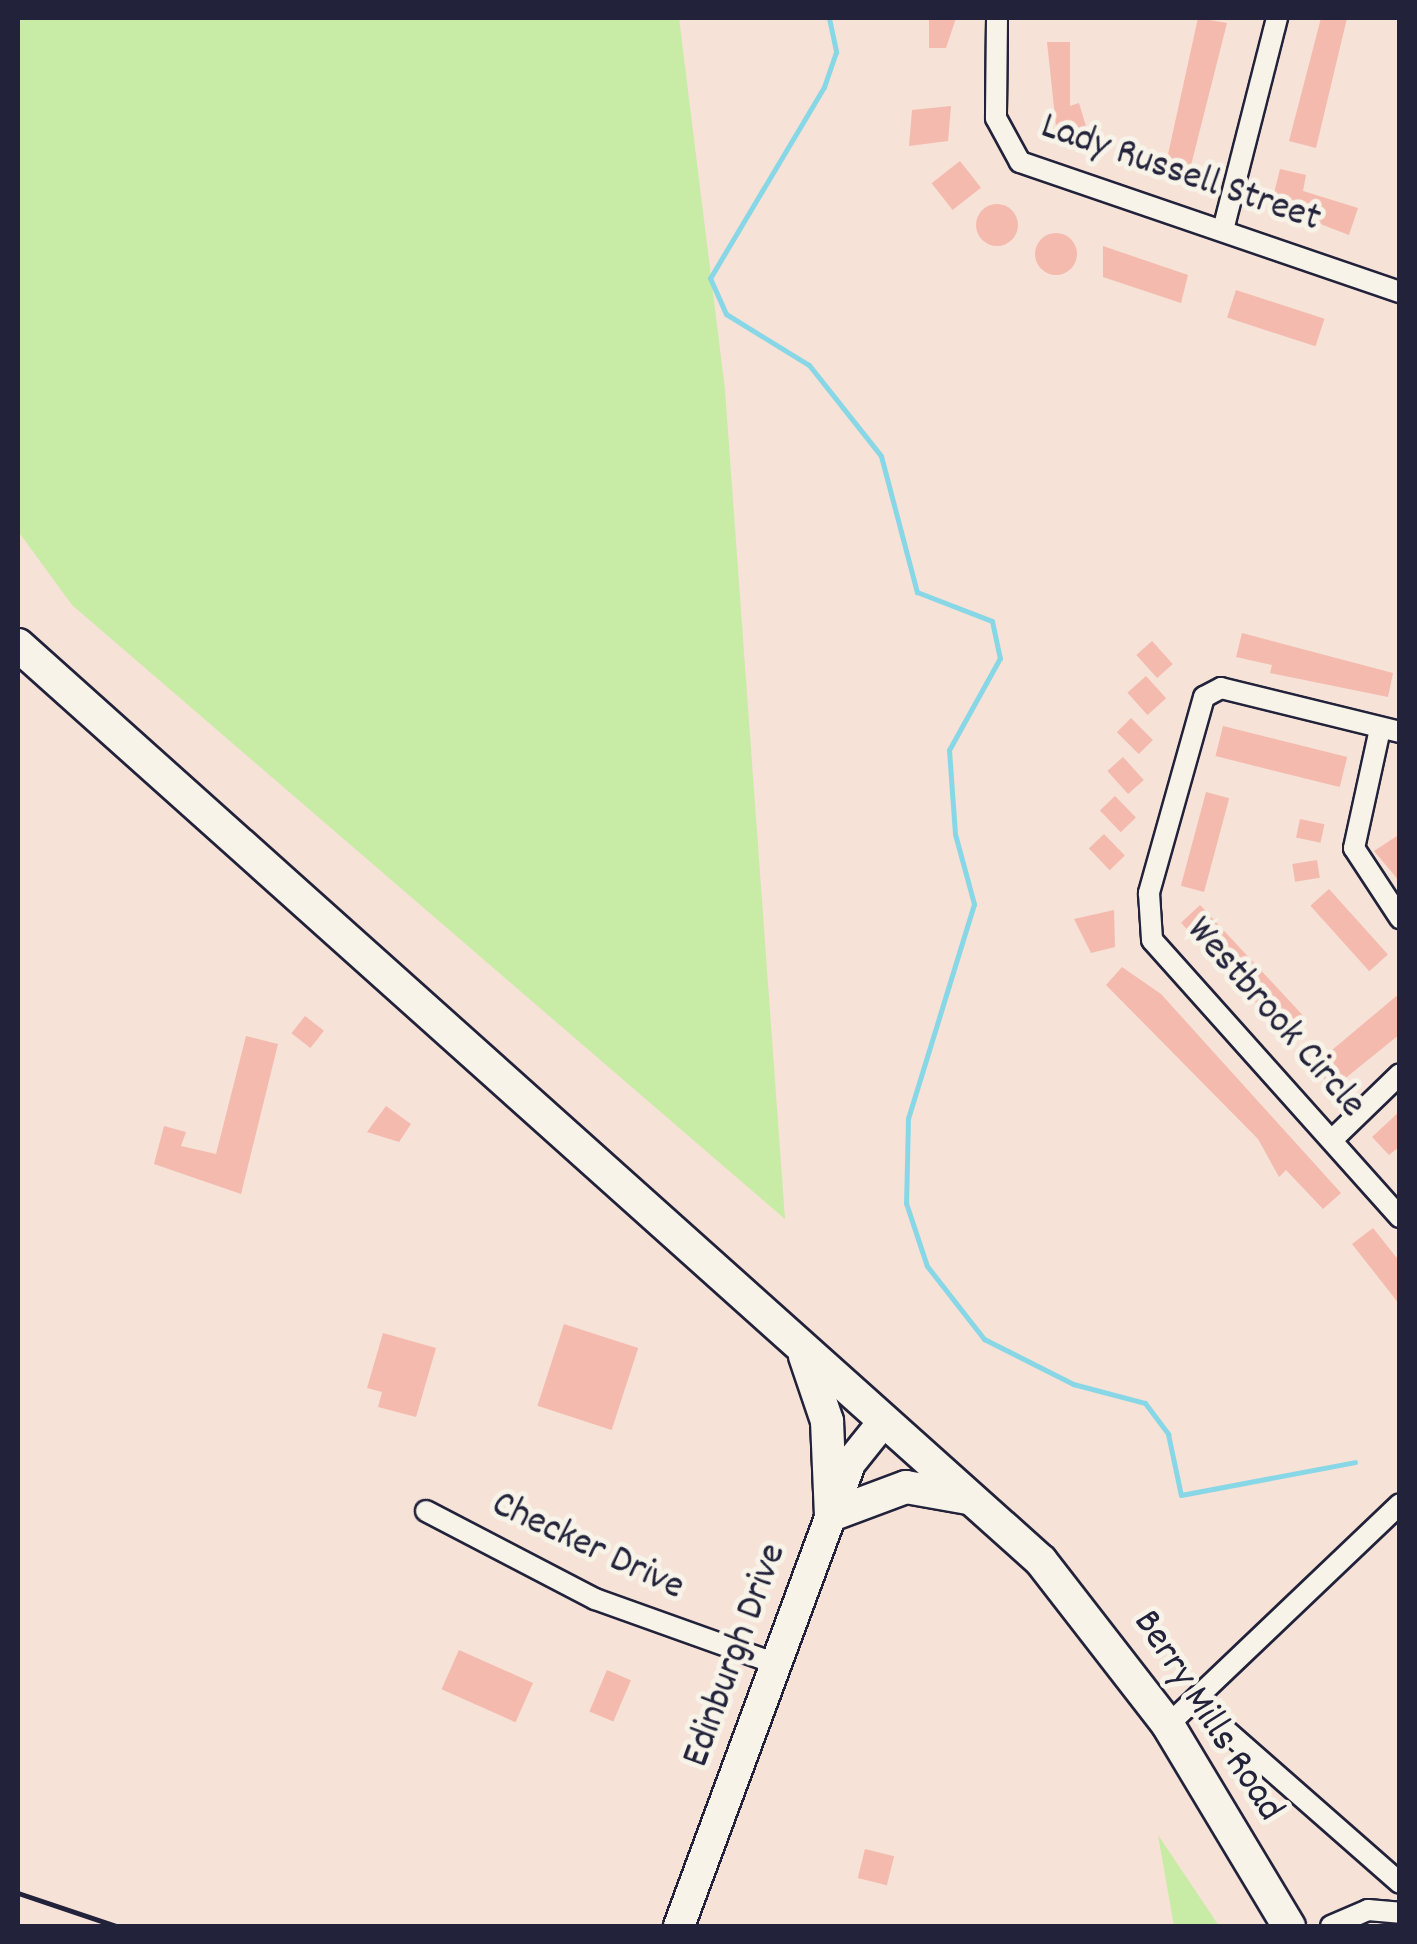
<!DOCTYPE html>
<html>
<head>
<meta charset="utf-8">
<style>
  body { margin:0 }
  #map { position:relative; width:1417px; height:1944px; overflow:hidden; background:#f6e2d7; font-family:Dekko,sans-serif }
  div>[style] { position:absolute }
  .green>* { inset:0; background:#c8eba5 }
  .stream>* { height:5px; margin:-2.5px; padding:0 2.5px; transform-origin:2.5px; border-radius:2.5px; background:#88d7e6 }
  .building>* { inset:0; background:#f4baae; transform-origin:0 0 }
  .round { border-radius:50% }
  .roads { filter:drop-shadow(2px 0 #22223b) drop-shadow(-2px 0 #22223b) drop-shadow(0 2px #22223b) drop-shadow(0 -2px #22223b) }
  .street>* { height:20px; margin:-10px; padding:0 10px; transform-origin:10px; border-radius:10px; background:#f7f3e8 }
  .secondary>* { height:30px; margin:-15px; padding:0 15px; transform-origin:15px; border-radius:15px; background:#f7f3e8 }
  .primary>* { height:32px; margin:-16px; padding:0 16px; transform-origin:16px; border-radius:16px; background:#f7f3e8 }
  .rail>* { height:5px; margin:-2.5px; padding:0 2.5px; transform-origin:2.5px; border-radius:2.5px; background:#22223b }
  span { translate:-50% -50%; white-space:nowrap; text-align:center; line-height:1.15; -webkit-text-stroke:10px #f7f3e8; paint-order:stroke }
  .street-label { font-size:40px; color:#22223b }
  .frame { position:absolute; inset:0; border:20px solid #22223b; pointer-events:none }
</style>
</head>
<body>
<div id="map">
  <div class="green">
    <div style="clip-path:polygon(18px 18px,679px 18px,725px 390px,785px 1219px,72px 605px,18px 531px)"></div>
    <div style="clip-path:polygon(1158px 1835px,1219px 1926px,1174px 1926px)"></div>
  </div>
  <div class="stream">
    <div style="left:829px;top:18px;width:35px;rotate:78deg"></div>
    <div style="left:836px;top:52px;width:37px;rotate:109deg"></div>
    <div style="left:824px;top:87px;width:222px;rotate:120.8deg"></div>
    <div style="left:710px;top:278px;width:39px;rotate:66deg"></div>
    <div style="left:726px;top:314px;width:97px;rotate:31.6deg"></div>
    <div style="left:809px;top:365px;width:116px;rotate:51.6deg"></div>
    <div style="left:881px;top:456px;width:141px;rotate:75.2deg"></div>
    <div style="left:917px;top:592px;width:80px;rotate:21.1deg"></div>
    <div style="left:992px;top:621px;width:38px;rotate:78deg"></div>
    <div style="left:1000px;top:658px;width:105px;rotate:119deg"></div>
    <div style="left:949px;top:750px;width:84px;rotate:85.9deg"></div>
    <div style="left:955px;top:834px;width:73px;rotate:74.8deg"></div>
    <div style="left:974px;top:904px;width:224px;rotate:107.1deg"></div>
    <div style="left:908px;top:1118px;width:85px;rotate:91.3deg"></div>
    <div style="left:906px;top:1203px;width:66px;rotate:71.6deg"></div>
    <div style="left:927px;top:1266px;width:93px;rotate:52deg"></div>
    <div style="left:984px;top:1339px;width:100px;rotate:26.8deg"></div>
    <div style="left:1073px;top:1384px;width:74px;rotate:14.8deg"></div>
    <div style="left:1145px;top:1403px;width:39px;rotate:53deg"></div>
    <div style="left:1168px;top:1434px;width:62px;rotate:78deg"></div>
    <div style="left:1181px;top:1495px;width:177px;rotate:-10.7deg"></div>
  </div>
  <div class="building">
    <div style="clip-path:polygon(929px 18px,956px 18px,946px 48px,929px 48px)"></div>
    <div style="clip-path:polygon(1198px 18px,1227px 23px,1189px 173px,1165px 168px)"></div>
    <div style="clip-path:polygon(1321px 18px,1347px 18px,1316px 148px,1289px 141px)"></div>
    <div style="clip-path:polygon(1047px 42px,1070px 42px,1070px 106px,1079px 103px,1088px 133px,1058px 145px)"></div>
    <div style="clip-path:polygon(951px 106px,948px 141px,909px 146px,912px 110px)"></div>
    <div style="left:960px;top:161px;width:34px;height:36px;rotate:52deg"></div>
    <div style="clip-path:polygon(1280px 169px,1306px 175px,1303px 191px,1358px 208px,1349px 235px,1271px 205px)"></div>
    <div class="round" style="left:976px;top:204px;width:42px;height:42px"></div>
    <div class="round" style="left:1035px;top:233px;width:42px;height:42px"></div>
    <div style="clip-path:polygon(1103px 246px,1188px 275px,1181px 303px,1103px 277px)"></div>
    <div style="left:1236px;top:290px;width:93px;height:29px;rotate:18deg"></div>
    <div style="clip-path:polygon(1242px 633px,1393px 673px,1388px 697px,1270px 673px,1272px 665px,1236px 657px)"></div>
    <div style="left:1152px;top:641px;width:31px;height:21px;rotate:48deg"></div>
    <div style="left:1146px;top:676px;width:30px;height:25px;rotate:48deg"></div>
    <div style="left:1131px;top:718px;width:31px;height:20px;rotate:45deg"></div>
    <div style="left:1223px;top:726px;width:128px;height:31px;rotate:14deg"></div>
    <div style="left:1123px;top:757px;width:31px;height:21px;rotate:48deg"></div>
    <div style="left:1206px;top:792px;width:24px;height:97px;rotate:15deg"></div>
    <div style="left:1115px;top:796px;width:30px;height:21px;rotate:46deg"></div>
    <div style="left:1300px;top:819px;width:25px;height:19px;rotate:12deg"></div>
    <div style="left:1104px;top:834px;width:30px;height:21px;rotate:46deg"></div>
    <div style="clip-path:polygon(1400px 834px,1400px 882px,1374px 851px)"></div>
    <div style="left:1317px;top:860px;width:18px;height:25px;rotate:81deg"></div>
    <div style="left:1329px;top:889px;width:88px;height:25px;rotate:48deg"></div>
    <div style="left:1200px;top:905px;width:154px;height:26px;rotate:47deg"></div>
    <div style="clip-path:polygon(1114px 910px,1115px 947px,1091px 953px,1074px 919px)"></div>
    <div style="clip-path:polygon(1122px 967px,1161px 994px,1341px 1193px,1323px 1209px,1286px 1170px,1279px 1177px,1258px 1139px,1106px 985px)"></div>
    <div style="clip-path:polygon(1400px 993px,1400px 1034px,1332px 1089px,1313px 1066px)"></div>
    <div style="left:305px;top:1016px;width:24px;height:22px;rotate:38deg"></div>
    <div style="clip-path:polygon(246px 1036px,278px 1044px,241px 1194px,154px 1164px,164px 1126px,186px 1132px,181px 1146px,216px 1154px)"></div>
    <div style="clip-path:polygon(386px 1106px,411px 1124px,399px 1142px,367px 1132px)"></div>
    <div style="clip-path:polygon(1400px 1111px,1400px 1146px,1389px 1155px,1372px 1137px)"></div>
    <div style="clip-path:polygon(1373px 1228px,1400px 1262px,1400px 1305px,1352px 1244px)"></div>
    <div style="left:564px;top:1324px;width:78px;height:86px;rotate:18deg"></div>
    <div style="clip-path:polygon(383px 1333px,436px 1348px,416px 1417px,378px 1407px,382px 1392px,367px 1388px)"></div>
    <div style="left:459px;top:1650px;width:81px;height:43px;rotate:24deg"></div>
    <div style="left:607px;top:1670px;width:26px;height:45px;rotate:23deg"></div>
    <div style="left:865px;top:1849px;width:30px;height:30px;rotate:14deg"></div>
  </div>
  <div class="roads">
    <div class="street">
      <div style="left:997px;top:18px;width:100px;rotate:90.6deg"></div>
      <div style="left:996px;top:118px;width:50px;rotate:61.4deg"></div>
      <div style="left:1020px;top:162px;width:402px;rotate:18.9deg"></div>
      <div style="left:1224px;top:226px;width:215px;rotate:-75.7deg"></div>
      <div style="left:1380px;top:729px;width:122px;rotate:102.3deg"></div>
      <div style="left:1354px;top:848px;width:84px;rotate:56.7deg"></div>
      <div style="left:1400px;top:732px;width:184px;rotate:-166.2deg"></div>
      <div style="left:1221px;top:688px;width:19px;rotate:152deg"></div>
      <div style="left:1204px;top:697px;width:204px;rotate:105.7deg"></div>
      <div style="left:1149px;top:893px;width:47px;rotate:86.3deg"></div>
      <div style="left:1152px;top:940px;width:372px;rotate:48.2deg"></div>
      <div style="left:1333px;top:1139px;width:93px;rotate:-44.1deg"></div>
      <div style="left:426px;top:1511px;width:191px;rotate:27.5deg"></div>
      <div style="left:595px;top:1599px;width:193px;rotate:19.7deg"></div>
      <div style="left:1196px;top:1704px;width:271px;rotate:41.3deg"></div>
      <div style="left:1168px;top:1725px;width:320px;rotate:-43.6deg"></div>
      <div style="left:1331px;top:1926px;width:40px;rotate:-23.4deg"></div>
      <div style="left:1368px;top:1910px;width:32px;rotate:5deg"></div>
    </div>
    <div class="secondary">
      <div style="left:679px;top:1926px;width:495px;rotate:-69.7deg"></div>
      <div style="left:851px;top:1462px;width:53px;rotate:-51.2deg"></div>
    </div>
    <div class="primary">
      <div style="left:18px;top:645px;width:1373px;rotate:41.84deg"></div>
      <div style="left:1041px;top:1561px;width:207px;rotate:52.2deg"></div>
      <div style="left:1168px;top:1725px;width:235px;rotate:59deg"></div>
      <div style="left:805px;top:1356px;width:69px;rotate:71.3deg"></div>
      <div style="left:827px;top:1421px;width:94px;rotate:87.6deg"></div>
      <div style="left:831px;top:1515px;width:80px;rotate:-20.5deg"></div>
      <div style="left:906px;top:1487px;width:63px;rotate:10.1deg"></div>
    </div>
  </div>
  <div class="rail">
    <div style="left:18px;top:1893px;width:103px;rotate:18.6deg"></div>
  </div>
  <div class="street-label">
    <span style="left:1180px;top:175px;rotate:19deg">Lady Russell Street</span>
    <span style="left:1274px;top:1019px;rotate:49deg">Westbrook Circle</span>
    <span style="left:587px;top:1548px;rotate:25deg">Checker Drive</span>
    <span style="left:737px;top:1656px;rotate:-70deg">Edinburgh Drive</span>
    <span style="left:1206px;top:1717px;rotate:57deg">Berry Mills Road</span>
  </div>
  <div class="frame"></div>
</div>
</body>
</html>
